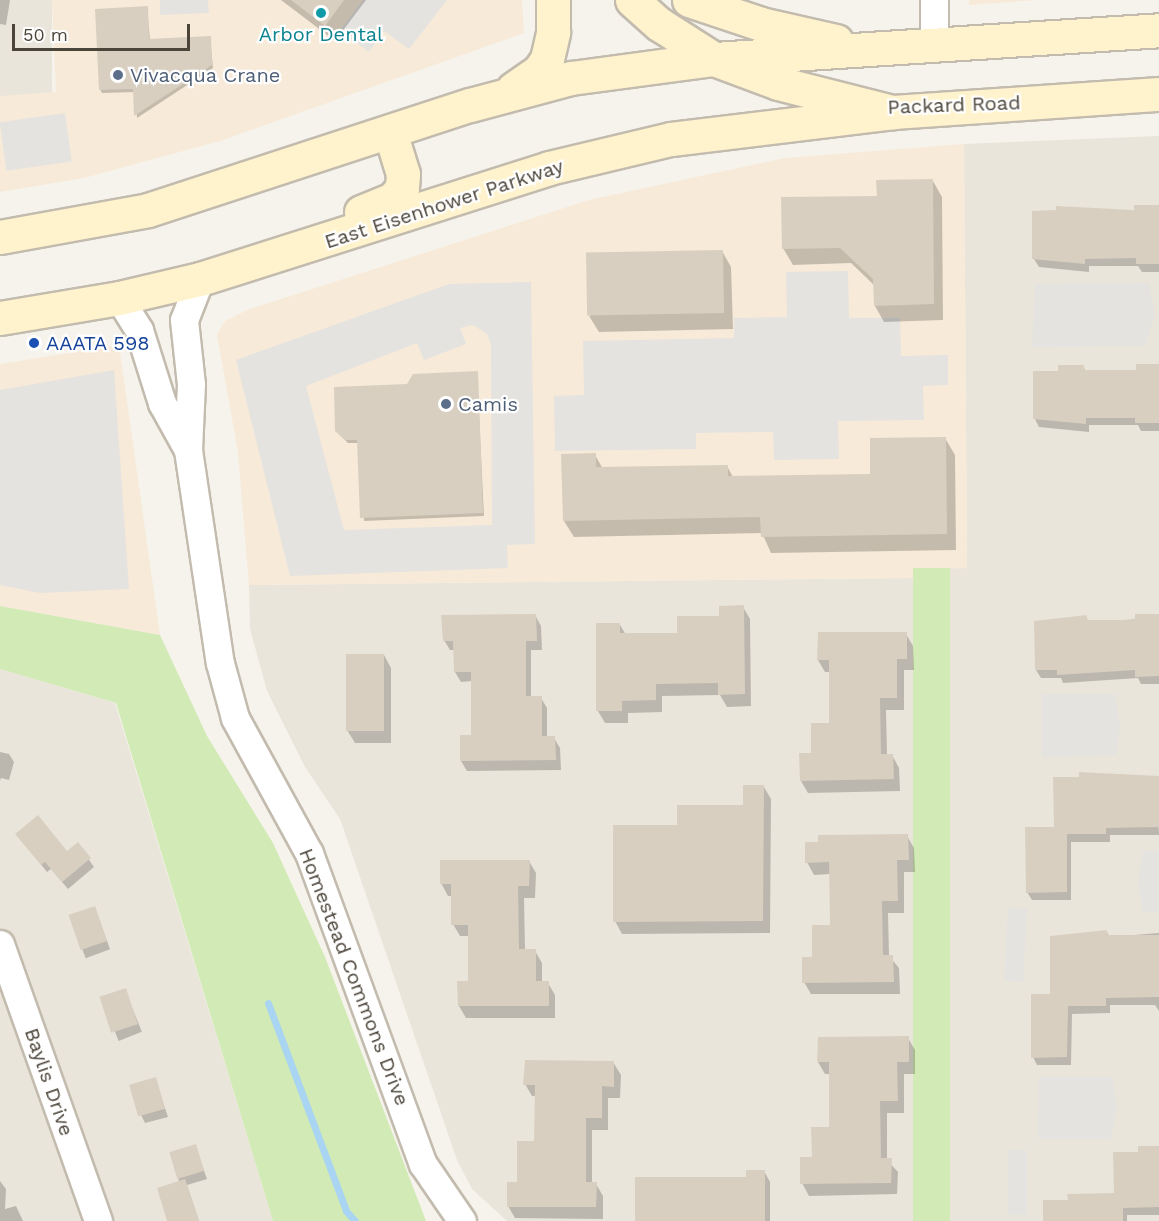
<!DOCTYPE html>
<html>
<head>
<meta charset="utf-8">
<style>
  body { margin:0 }
  #map { position:relative; width:1159px; height:1221px; overflow:hidden; background:#f6f3ec; font-family:"Work Sans",sans-serif }
  div>[style] { position:absolute }
  .residential>* { inset:0; background:#eae5da; transform-origin:0 0 }
  .commercial>* { inset:0; background:#f7ead8 }
  .green>* { inset:0; background:#d2eab5; transform-origin:0 0 }
  .parking>* { inset:0; background:#e5e3e0; transform-origin:0 0 }
  .shadow>* { inset:0; background:#0003; transform-origin:0 0 }
  .stream>* { height:7px; margin:-3.5px; padding:0 3.5px; transform-origin:3.5px; border-radius:3.5px; background:#a9d4f2 }
  .building>* { inset:0; background:#d8cfc1; transform-origin:0 0 }
  .roads { filter:drop-shadow(2px 0 #c2bbae) drop-shadow(-2px 0 #c2bbae) drop-shadow(0 2px #c2bbae) drop-shadow(0 -2px #c2bbae) }
  .street>* { height:27px; margin:-13.5px; padding:0 13.5px; transform-origin:13.5px; border-radius:13.5px; background:#fff }
  .secondary>* { height:33px; margin:-16.5px; padding:0 16.5px; transform-origin:16.5px; border-radius:16.5px; background:#fff3cd }
  .dots>* { width:16px; height:16px; translate:-50% -50%; box-sizing:border-box; border:3px solid #fff; border-radius:50% }
  span { translate:-50% -50%; white-space:nowrap; text-align:center; line-height:1.15; -webkit-text-stroke:4.5px #fff; paint-order:stroke }
  .culture-label { font-size:20px; color:#0d838f }
  .service-label { font-size:20px; color:#4e5e75 }
  .left { translate:0 -50%; text-align:left }
  .street-label { font-size:20px; color:#4b4439 }
  .transit-label { font-size:20px; color:#164399 }
  .scale { position:absolute; left:12px; top:24px; width:178px; height:27px; box-sizing:border-box; border:3px solid #4b4439; border-top:0; padding-left:8px; font-size:18px; line-height:21px; white-space:nowrap; color:#4b4439; -webkit-text-stroke:4px #fff; paint-order:stroke }
</style>
</head>
<body>
<div id="map">
  <div class="residential">
    <div style="left:0;top:0;width:52px;height:96px"></div>
    <div style="clip-path:polygon(1159px 136px,1159px 1221px,946px 1221px,950px 568px,967px 568px,964px 144px)"></div>
    <div style="clip-path:polygon(913px 578px,914px 1221px,507px 1221px,472px 1189px,457px 1160px,340px 819px,305px 767px,267px 691px,250px 629px,249px 585px)"></div>
    <div style="clip-path:polygon(0 669px,115px 703px,273px 1221px,0 1221px)"></div>
  </div>
  <div class="commercial">
    <div style="clip-path:polygon(52px 0,522px 0,524px 33px,220px 141px,84px 178px,0 192px,0 96px,56px 92px)"></div>
    <div style="clip-path:polygon(969px 0,1038px 0,969px 5px)"></div>
    <div style="clip-path:polygon(964px 144px,967px 568px,913px 570px,913px 578px,249px 585px,238px 452px,217px 335px,225px 321px,247px 310px,589px 200px,785px 158px)"></div>
    <div style="clip-path:polygon(119px 345px,160px 635px,0 606px,0 364px)"></div>
  </div>
  <div class="green">
    <div style="left:950px;top:568px;width:653px;height:37px;rotate:90deg"></div>
    <div style="clip-path:polygon(0 606px,160px 635px,207px 736px,273px 843px,325px 957px,426px 1221px,273px 1221px,116px 703px,0 669px)"></div>
  </div>
  <div class="parking">
    <div style="clip-path:polygon(160px 0,208px 0,209px 13px,160px 15px)"></div>
    <div style="clip-path:polygon(363px 0,447px 0,409px 49px,384px 31px,369px 52px,340px 30px)"></div>
    <div style="left:65px;top:113px;width:49px;height:66px;rotate:82deg"></div>
    <div style="clip-path:polygon(848px 271px,849px 318px,900px 318px,901px 356px,948px 355px,948px 385px,923px 386px,924px 420px,838px 421px,839px 459px,774px 460px,773px 432px,696px 433px,696px 449px,555px 451px,554px 396px,584px 395px,583px 341px,734px 338px,734px 318px,787px 317px,786px 272px)"></div>
    <div style="clip-path:polygon(evenodd,531px 282px,535px 544px,507px 545px,508px 568px,290px 576px,236px 360px,449px 284px,531px 282px,473px 325px,487px 334px,491px 345px,492px 525px,344px 530px,306px 386px,417px 343px,424px 360px,466px 344px,460px 328px,473px 325px)"></div>
    <div style="clip-path:polygon(1149px 283px,1155px 314px,1145px 346px,1032px 347px,1035px 284px)"></div>
    <div style="clip-path:polygon(114px 370px,129px 589px,40px 593px,0 585px,0 390px)"></div>
    <div style="clip-path:polygon(1042px 694px,1115px 694px,1120px 725px,1117px 755px,1042px 757px)"></div>
    <div style="clip-path:polygon(1143px 851px,1159px 851px,1159px 912px,1143px 912px,1138px 882px)"></div>
    <div style="left:1008px;top:908px;width:19px;height:73px;rotate:3deg"></div>
    <div style="clip-path:polygon(1039px 1077px,1112px 1077px,1117px 1106px,1111px 1139px,1038px 1139px)"></div>
    <div style="left:1008px;top:1150px;width:19px;height:65px"></div>
  </div>
  <div class="shadow">
    <div style="clip-path:polygon(0 0,10px 0,6px 25px,0 24px)"></div>
    <div style="clip-path:polygon(281px 0,366px 0,335px 41px)"></div>
    <div style="clip-path:polygon(147px 8px,150px 40px,210px 38px,213px 68px,137px 118px,135px 92px,102px 93px,100px 89px)"></div>
    <div style="clip-path:polygon(933px 181px,942px 197px,943px 320px,884px 322px,875px 306px,875px 286px,851px 263px,793px 265px,783px 248px,878px 197px)"></div>
    <div style="clip-path:polygon(1159px 206px,1159px 272px,1142px 272px,1138px 266px,1089px 266px,1089px 272px,1039px 267px,1034px 259px,1136px 211px)"></div>
    <div style="clip-path:polygon(722px 251px,731px 267px,733px 329px,599px 332px,589px 316px)"></div>
    <div style="clip-path:polygon(1159px 365px,1159px 431px,1141px 431px,1138px 425px,1089px 425px,1089px 432px,1039px 427px,1035px 419px,1059px 372px,1083px 366px,1086px 372px,1137px 372px)"></div>
    <div style="clip-path:polygon(477px 373px,484px 516px,364px 521px,359px 443px,348px 443px,339px 434px,408px 386px)"></div>
    <div style="clip-path:polygon(945px 438px,955px 455px,956px 550px,771px 553px,762px 533px,574px 537px,564px 521px,595px 455px,603px 469px,727px 466px,733px 477px,872px 476px)"></div>
    <div style="clip-path:polygon(743px 607px,750px 619px,751px 706px,727px 707px,720px 695px,662px 696px,662px 712px,628px 713px,628px 723px,605px 723px,598px 711px,620px 625px,626px 635px,678px 634px)"></div>
    <div style="clip-path:polygon(535px 615px,541px 626px,542px 650px,531px 650px,531px 698px,541px 698px,547px 708px,547px 738px,554px 738px,560px 748px,561px 770px,467px 771px,461px 761px,473px 737px,472px 681px,461px 682px,455px 672px,455px 650px,450px 650px,444px 640px)"></div>
    <div style="clip-path:polygon(1086px 617px,1089px 622px,1159px 618px,1159px 684px,1141px 684px,1138px 678px,1063px 683px,1061px 678px,1041px 678px,1036px 670px,1035px 622px)"></div>
    <div style="clip-path:polygon(906px 634px,913px 646px,914px 670px,904px 670px,904px 710px,886px 710px,887px 755px,892px 755px,899px 768px,900px 791px,808px 793px,801px 781px,831px 725px,831px 672px,825px 672px,818px 660px)"></div>
    <div style="clip-path:polygon(384px 655px,391px 668px,391px 743px,355px 743px,347px 730px)"></div>
    <div style="clip-path:polygon(0 752px,9px 754px,14px 762px,9px 780px,1px 778px,0 781px)"></div>
    <div style="clip-path:polygon(1156px 773px,1159px 835px,1110px 835px,1110px 842px,1071px 842px,1071px 900px,1032px 900px,1027px 892px,1055px 828px,1156px 778px)"></div>
    <div style="clip-path:polygon(764px 787px,771px 799px,770px 933px,622px 934px,615px 921px,679px 826px,744px 806px)"></div>
    <div style="clip-path:polygon(17px 835px,67px 853px,78px 844px,94px 867px,68px 889px,51px 869px,47px 872px)"></div>
    <div style="clip-path:polygon(907px 836px,914px 848px,915px 872px,904px 872px,904px 913px,888px 913px,889px 956px,899px 968px,900px 994px,811px 994px,804px 982px,831px 927px,830px 874px,814px 875px,807px 862px)"></div>
    <div style="clip-path:polygon(529px 861px,536px 873px,535px 898px,524px 898px,525px 951px,535px 951px,542px 963px,542px 983px,548px 983px,555px 995px,555px 1018px,466px 1018px,459px 1006px,470px 982px,470px 936px,460px 936px,453px 924px,453px 896px,448px 896px,441px 883px)"></div>
    <div style="left:95px;top:908px;width:44px;height:26px;rotate:70deg"></div>
    <div style="clip-path:polygon(1107px 932px,1109px 937px,1159px 933px,1159px 1011px,1155px 1005px,1110px 1005px,1110px 1013px,1072px 1014px,1071px 1065px,1037px 1065px,1033px 1057px,1052px 996px)"></div>
    <div style="left:125px;top:990px;width:45px;height:25px;rotate:68deg"></div>
    <div style="clip-path:polygon(819px 1038px,908px 1038px,915px 1050px,915px 1074px,904px 1074px,904px 1113px,887px 1113px,887px 1160px,898px 1172px,897px 1194px,809px 1196px,802px 1183px,831px 1128px,831px 1074px,825px 1074px,818px 1062px)"></div>
    <div style="clip-path:polygon(613px 1062px,621px 1075px,620px 1098px,608px 1098px,608px 1130px,592px 1130px,592px 1184px,596px 1184px,603px 1196px,603px 1219px,515px 1218px,508px 1206px,536px 1143px,536px 1096px,532px 1096px,525px 1084px)"></div>
    <div style="clip-path:polygon(155px 1079px,168px 1117px,145px 1123px,141px 1115px)"></div>
    <div style="clip-path:polygon(195px 1146px,207px 1179px,187px 1185px,199px 1221px,169px 1221px,179px 1178px)"></div>
    <div style="clip-path:polygon(1159px 1147px,1159px 1215px,1127px 1215px,1127px 1221px,1045px 1221px,1069px 1201px,1115px 1195px,1140px 1154px)"></div>
    <div style="clip-path:polygon(764px 1171px,770px 1182px,770px 1221px,637px 1221px)"></div>
    <div style="clip-path:polygon(0 1181px,6px 1189px,5px 1209px,16px 1206px,23px 1221px,0 1221px)"></div>
  </div>
  <div class="stream">
    <div style="left:268px;top:1003px;width:222px;rotate:69.4deg"></div>
    <div style="left:346px;top:1211px;width:13px;rotate:48deg"></div>
  </div>
  <div class="building">
    <div style="clip-path:polygon(291px 0,344px 0,325px 26px)"></div>
    <div style="clip-path:polygon(148px 6px,149px 39px,211px 36px,212px 65px,134px 116px,133px 89px,99px 90px,95px 9px)"></div>
    <div style="clip-path:polygon(933px 179px,934px 304px,874px 306px,873px 279px,840px 248px,782px 249px,781px 197px,877px 196px,876px 180px)"></div>
    <div style="clip-path:polygon(1134px 205px,1159px 205px,1159px 264px,1136px 264px,1136px 258px,1085px 259px,1085px 264px,1032px 259px,1032px 211px,1056px 210px,1056px 206px,1134px 210px)"></div>
    <div style="left:723px;top:250px;width:63px;height:137px;rotate:89deg"></div>
    <div style="clip-path:polygon(1136px 364px,1159px 364px,1159px 423px,1135px 423px,1135px 418px,1086px 418px,1086px 424px,1033px 419px,1033px 371px,1058px 371px,1058px 365px,1084px 365px,1084px 370px,1136px 370px)"></div>
    <div style="clip-path:polygon(478px 371px,483px 513px,360px 518px,357px 440px,345px 440px,335px 431px,334px 387px,407px 384px,413px 374px)"></div>
    <div style="clip-path:polygon(946px 437px,947px 534px,761px 537px,760px 517px,563px 521px,561px 454px,596px 453px,596px 467px,728px 465px,728px 476px,870px 474px,870px 438px)"></div>
    <div style="clip-path:polygon(744px 605px,745px 694px,718px 695px,718px 683px,656px 684px,656px 700px,622px 701px,622px 711px,596px 711px,596px 623px,620px 623px,620px 633px,677px 633px,677px 616px,719px 616px,719px 606px)"></div>
    <div style="clip-path:polygon(536px 614px,537px 641px,526px 641px,526px 696px,542px 696px,542px 736px,555px 736px,556px 760px,460px 761px,460px 735px,471px 735px,471px 672px,454px 672px,453px 641px,443px 641px,441px 615px)"></div>
    <div style="clip-path:polygon(1135px 614px,1159px 614px,1159px 676px,1135px 677px,1135px 670px,1057px 675px,1057px 670px,1035px 670px,1034px 621px,1087px 615px,1087px 620px,1135px 620px)"></div>
    <div style="clip-path:polygon(818px 632px,907px 632px,907px 659px,897px 659px,897px 698px,880px 698px,881px 754px,893px 754px,894px 779px,800px 781px,799px 753px,811px 753px,811px 723px,829px 723px,829px 660px,817px 660px)"></div>
    <div style="left:346px;top:654px;width:38px;height:77px"></div>
    <div style="clip-path:polygon(1079px 772px,1159px 776px,1159px 827px,1106px 828px,1106px 834px,1067px 834px,1067px 892px,1026px 893px,1025px 827px,1054px 827px,1053px 777px,1079px 777px)"></div>
    <div style="clip-path:polygon(743px 785px,764px 785px,763px 921px,613px 922px,613px 825px,677px 825px,677px 805px,743px 805px)"></div>
    <div style="clip-path:polygon(38px 815px,67px 851px,78px 842px,91px 858px,62px 882px,45px 862px,41px 865px,15px 834px)"></div>
    <div style="clip-path:polygon(908px 834px,909px 860px,897px 860px,898px 901px,882px 901px,883px 955px,893px 955px,894px 982px,802px 983px,802px 957px,812px 957px,812px 925px,830px 925px,829px 862px,805px 863px,805px 842px,818px 842px,818px 835px)"></div>
    <div style="clip-path:polygon(440px 860px,530px 860px,529px 886px,518px 886px,519px 949px,536px 949px,536px 981px,549px 981px,549px 1006px,458px 1006px,457px 981px,468px 981px,468px 925px,451px 925px,451px 884px,440px 884px)"></div>
    <div style="left:95px;top:906px;width:37px;height:28px;rotate:71deg"></div>
    <div style="clip-path:polygon(1107px 930px,1107px 935px,1159px 935px,1159px 997px,1106px 998px,1106px 1006px,1068px 1006px,1067px 1057px,1031px 1058px,1031px 994px,1050px 994px,1050px 936px)"></div>
    <div style="left:126px;top:988px;width:38px;height:28px;rotate:72deg"></div>
    <div style="clip-path:polygon(909px 1036px,909px 1062px,897px 1062px,898px 1101px,880px 1101px,881px 1158px,892px 1158px,891px 1183px,800px 1184px,800px 1157px,812px 1157px,811px 1127px,829px 1127px,829px 1062px,817px 1062px,818px 1037px)"></div>
    <div style="clip-path:polygon(525px 1060px,614px 1061px,614px 1087px,602px 1086px,602px 1118px,586px 1118px,586px 1182px,597px 1182px,596px 1207px,507px 1207px,507px 1182px,517px 1182px,517px 1141px,534px 1141px,535px 1085px,523px 1085px)"></div>
    <div style="left:156px;top:1077px;width:33px;height:28px;rotate:74deg"></div>
    <div style="left:196px;top:1144px;width:28px;height:28px;rotate:73deg"></div>
    <div style="clip-path:polygon(1138px 1146px,1159px 1146px,1159px 1207px,1123px 1208px,1123px 1221px,1043px 1221px,1043px 1200px,1068px 1200px,1067px 1194px,1114px 1193px,1113px 1152px,1138px 1152px)"></div>
    <div style="clip-path:polygon(746px 1170px,765px 1170px,765px 1221px,635px 1221px,635px 1177px,746px 1177px)"></div>
    <div style="clip-path:polygon(185px 1179px,199px 1221px,167px 1221px,157px 1188px)"></div>
  </div>
  <div class="roads">
    <div class="street">
      <div style="left:934px;top:0;width:45px;rotate:90deg"></div>
      <div style="left:200px;top:279px;width:44px;rotate:111.3deg"></div>
      <div style="left:184px;top:320px;width:64px;rotate:83.8deg"></div>
      <div style="left:191px;top:384px;width:66px;rotate:92.6deg"></div>
      <div style="left:188px;top:450px;width:215px;rotate:81.5deg"></div>
      <div style="left:220px;top:663px;width:57px;rotate:74.7deg"></div>
      <div style="left:235px;top:718px;width:154px;rotate:61.3deg"></div>
      <div style="left:309px;top:853px;width:331px;rotate:69.9deg"></div>
      <div style="left:423px;top:1164px;width:69px;rotate:55.6deg"></div>
      <div style="left:119px;top:298px;width:38px;rotate:58deg"></div>
      <div style="left:139px;top:330px;width:77px;rotate:72.5deg"></div>
      <div style="left:162px;top:403px;width:54px;rotate:61deg"></div>
      <div style="left:0;top:944px;width:294px;rotate:70.5deg"></div>
    </div>
    <div class="secondary">
      <div style="left:632px;top:0;width:36px;rotate:42deg"></div>
      <div style="left:659px;top:24px;width:65px;rotate:32.5deg"></div>
      <div style="left:714px;top:59px;width:68px;rotate:20.6deg"></div>
      <div style="left:778px;top:83px;width:119px;rotate:14.2deg"></div>
      <div style="left:893px;top:112px;width:267px;rotate:-3.9deg"></div>
      <div style="left:689px;top:0;width:76px;rotate:18.4deg"></div>
      <div style="left:761px;top:24px;width:77px;rotate:12.8deg"></div>
      <div style="left:513px;top:89px;width:32px;rotate:-35deg"></div>
      <div style="left:539px;top:71px;width:14px;rotate:-56deg"></div>
      <div style="left:547px;top:59px;width:28px;rotate:-77deg"></div>
      <div style="left:553px;top:32px;width:32px;rotate:-90deg"></div>
      <div style="left:361px;top:212px;width:35px;rotate:-22deg"></div>
      <div style="left:393px;top:199px;width:14px;rotate:-51deg"></div>
      <div style="left:402px;top:188px;width:14px;rotate:-86deg"></div>
      <div style="left:403px;top:174px;width:44px;rotate:-107.2deg"></div>
      <div style="left:0;top:237px;width:150px;rotate:-10.3deg"></div>
      <div style="left:148px;top:210px;width:339px;rotate:-18.1deg"></div>
      <div style="left:470px;top:105px;width:105px;rotate:-15deg"></div>
      <div style="left:571px;top:78px;width:144px;rotate:-7.6deg"></div>
      <div style="left:714px;top:59px;width:446px;rotate:-3.7deg"></div>
      <div style="left:0;top:318px;width:121px;rotate:-9.5deg"></div>
      <div style="left:119px;top:298px;width:83px;rotate:-13.2deg"></div>
      <div style="left:200px;top:279px;width:366px;rotate:-17.6deg"></div>
      <div style="left:549px;top:168px;width:125px;rotate:-13.4deg"></div>
      <div style="left:671px;top:139px;width:224px;rotate:-6.9deg"></div>
    </div>
  </div>
  <div class="dots">
    <div style="left:321px;top:13px;background:#0f9aa8"></div>
    <div style="left:118px;top:75px;background:#5c6f8a"></div>
    <div style="left:34px;top:343px;background:#1a4fb4"></div>
    <div style="left:446px;top:404px;background:#5c6f8a"></div>
  </div>
  <div class="culture-label">
    <span style="left:321px;top:34px">Arbor Dental</span>
  </div>
  <div class="service-label">
    <span class="left" style="left:130px;top:75px">Vivacqua Crane</span>
    <span class="left" style="left:458px;top:404px">Camis</span>
  </div>
  <div class="street-label">
    <span style="left:954px;top:105px;rotate:-2deg">Packard Road</span>
    <span style="left:444px;top:204px;rotate:-18deg">East Eisenhower Parkway</span>
    <span style="left:354px;top:977px;rotate:69deg">Homestead Commons Drive</span>
    <span style="left:49px;top:1082px;rotate:71deg">Baylis Drive</span>
  </div>
  <div class="transit-label">
    <span class="left" style="left:46px;top:343px">AAATA 598</span>
  </div>
  <div class="scale">50 m</div>
</div>
</body>
</html>
